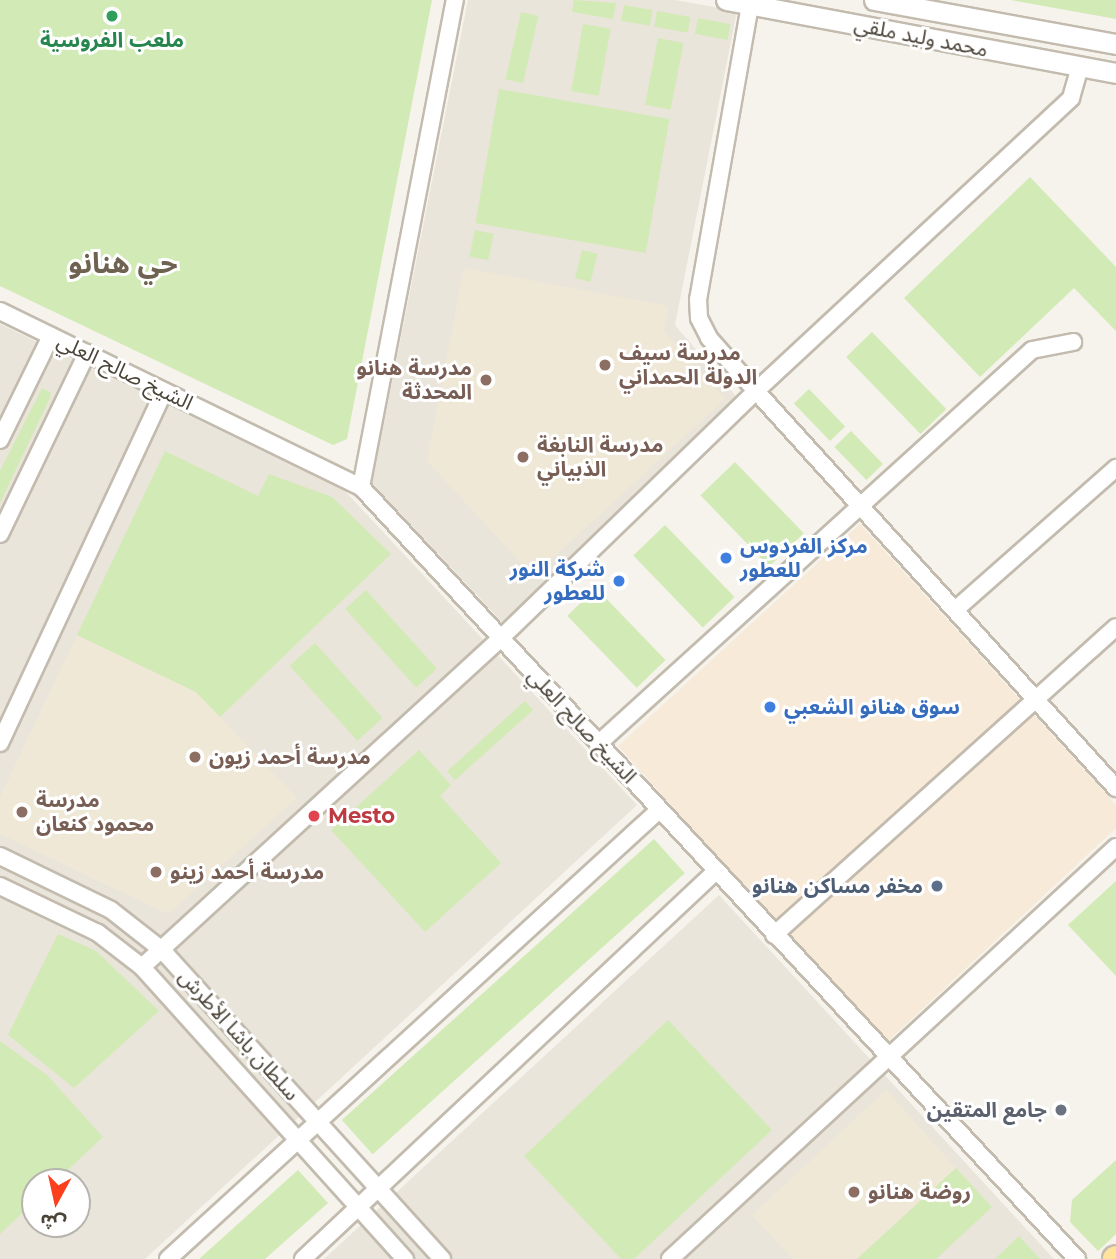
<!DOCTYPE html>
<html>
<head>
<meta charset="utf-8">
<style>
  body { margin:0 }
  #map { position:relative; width:1116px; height:1259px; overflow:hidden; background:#f6f3ec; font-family:Montserrat,"Noto Sans Arabic",sans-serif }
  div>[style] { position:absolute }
  .residential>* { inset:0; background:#eae5da }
  .commercial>* { inset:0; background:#f7ead8 }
  .education>* { inset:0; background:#efe8d6 }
  .green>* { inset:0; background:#d2eab5; transform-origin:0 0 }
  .roads { filter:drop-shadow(2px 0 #c2bbae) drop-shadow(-2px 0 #c2bbae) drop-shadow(0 2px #c2bbae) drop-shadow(0 -2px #c2bbae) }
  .minor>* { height:16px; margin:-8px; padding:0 8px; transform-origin:8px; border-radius:8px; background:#fff }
  .tertiary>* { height:19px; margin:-9.5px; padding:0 9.5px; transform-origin:9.5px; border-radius:9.5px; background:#fff }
  .primary>* { height:24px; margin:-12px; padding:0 12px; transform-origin:12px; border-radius:12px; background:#ffe39c }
  .dots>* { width:19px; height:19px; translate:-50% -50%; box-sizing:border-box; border:4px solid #fff; border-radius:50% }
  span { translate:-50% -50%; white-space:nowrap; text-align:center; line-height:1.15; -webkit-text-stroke:6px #fff; paint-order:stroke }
  .street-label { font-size:21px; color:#4b4439 }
  .leisure-label { font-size:21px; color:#27864d; font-weight:700 }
  .education-label { font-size:21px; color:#785e54; font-weight:700 }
  .left { translate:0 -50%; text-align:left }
  .right { translate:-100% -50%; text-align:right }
  .shop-label { font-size:21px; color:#366cbe; font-weight:700 }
  .health-label { font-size:21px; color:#be3a42; font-weight:700 }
  .service-label { font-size:21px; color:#4e5e75; font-weight:700 }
  .worship-label { font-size:21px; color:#5b616d; font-weight:700 }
  .district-label { font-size:28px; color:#6e6250; font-weight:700 }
  .north { position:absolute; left:21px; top:1168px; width:70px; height:70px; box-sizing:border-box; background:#fff; border:2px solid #b7b4b0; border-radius:50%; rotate:188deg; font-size:19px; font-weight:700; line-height:28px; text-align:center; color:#4b4439 }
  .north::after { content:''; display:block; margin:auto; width:24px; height:32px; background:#fc3f1d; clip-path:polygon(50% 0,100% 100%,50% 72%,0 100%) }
</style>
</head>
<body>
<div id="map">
  <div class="residential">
    <div style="clip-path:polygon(468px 0,675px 0,737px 11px,675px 325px,740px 401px,502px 622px,372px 483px)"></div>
    <div style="clip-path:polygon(evenodd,0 324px,345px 491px,637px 805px,145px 1259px,0 1259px,0 324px,35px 1182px,77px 1182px,77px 1224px,35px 1224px,35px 1182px)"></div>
    <div style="clip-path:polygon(719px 895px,1054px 1259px,324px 1259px)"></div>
  </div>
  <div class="commercial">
    <div style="clip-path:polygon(860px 524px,1116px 805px,1116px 828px,886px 1043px,618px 746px)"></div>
  </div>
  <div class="education">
    <div style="clip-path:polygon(464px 268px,668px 306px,664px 331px,725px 399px,533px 576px,427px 461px)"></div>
    <div style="clip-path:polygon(77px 635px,196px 692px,297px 798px,168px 914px,0 834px,0 797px)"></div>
    <div style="clip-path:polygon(886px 1090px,956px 1168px,857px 1259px,793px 1259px,752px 1215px)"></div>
  </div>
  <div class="green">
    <div style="clip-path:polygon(0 0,432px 0,347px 439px,333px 445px,0 286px)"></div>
    <div style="clip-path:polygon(574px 0,616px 3px,613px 19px,572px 12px)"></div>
    <div style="clip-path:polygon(1011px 0,1116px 0,1116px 19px)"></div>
    <div style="left:624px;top:5px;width:29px;height:16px;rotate:10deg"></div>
    <div style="left:657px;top:11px;width:34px;height:16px;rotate:10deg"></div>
    <div style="left:521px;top:12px;width:18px;height:69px;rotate:13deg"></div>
    <div style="left:698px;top:18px;width:33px;height:16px;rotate:11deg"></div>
    <div style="left:583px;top:24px;width:28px;height:68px;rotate:10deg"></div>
    <div style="left:658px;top:38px;width:26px;height:68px;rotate:11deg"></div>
    <div style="left:499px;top:89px;width:173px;height:136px;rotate:10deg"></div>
    <div style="clip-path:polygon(1030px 177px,1116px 267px,1116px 331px,1074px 288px,980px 377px,904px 298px)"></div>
    <div style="left:475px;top:230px;width:19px;height:27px;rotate:12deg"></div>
    <div style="left:582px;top:250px;width:16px;height:29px;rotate:14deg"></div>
    <div style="left:872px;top:332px;width:107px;height:36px;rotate:46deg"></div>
    <div style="clip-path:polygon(42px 388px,51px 393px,50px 398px,0 503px,0 471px)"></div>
    <div style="left:809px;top:389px;width:52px;height:21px;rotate:46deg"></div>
    <div style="left:851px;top:431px;width:46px;height:23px;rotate:46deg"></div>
    <div style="clip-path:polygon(165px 451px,258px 496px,269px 474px,332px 497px,391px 554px,220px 717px,196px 692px,77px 635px)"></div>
    <div style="left:735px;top:462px;width:99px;height:48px;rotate:46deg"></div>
    <div style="left:665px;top:525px;width:100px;height:44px;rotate:46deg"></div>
    <div style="left:596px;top:588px;width:100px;height:40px;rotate:46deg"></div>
    <div style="left:366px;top:590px;width:106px;height:28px;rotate:48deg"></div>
    <div style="left:315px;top:643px;width:101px;height:34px;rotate:48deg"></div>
    <div style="left:525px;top:701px;width:12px;height:105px;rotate:48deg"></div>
    <div style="clip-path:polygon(419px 750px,451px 785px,440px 796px,501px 863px,425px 932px,331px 830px)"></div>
    <div style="left:654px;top:839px;width:46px;height:420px;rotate:48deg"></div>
    <div style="clip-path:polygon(1116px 881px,1116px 976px,1068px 925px)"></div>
    <div style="clip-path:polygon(58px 934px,96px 951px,159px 1011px,74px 1088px,8px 1035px)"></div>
    <div style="clip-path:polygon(668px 1020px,772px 1130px,634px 1259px,621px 1259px,524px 1156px)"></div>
    <div style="clip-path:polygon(0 1041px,47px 1075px,103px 1137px,55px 1182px,35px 1182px,35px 1201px,0 1234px)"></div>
    <div style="clip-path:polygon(1116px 1160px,1116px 1234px,1098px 1251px,1070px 1222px,1072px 1200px)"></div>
    <div style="clip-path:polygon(956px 1168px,992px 1207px,936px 1259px,857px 1259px)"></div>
    <div style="clip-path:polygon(298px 1170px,328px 1203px,265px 1259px,199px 1259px)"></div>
    <div style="clip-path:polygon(1019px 1236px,1040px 1259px,995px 1259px)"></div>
  </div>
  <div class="roads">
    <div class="minor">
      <div style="left:750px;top:5px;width:299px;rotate:100deg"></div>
      <div style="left:698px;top:299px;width:19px;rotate:87deg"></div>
      <div style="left:699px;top:318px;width:22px;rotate:63deg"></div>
      <div style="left:709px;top:338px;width:71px;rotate:48.4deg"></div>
      <div style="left:756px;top:391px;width:536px;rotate:47.8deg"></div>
      <div style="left:0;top:311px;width:402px;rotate:26deg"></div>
      <div style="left:361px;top:487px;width:1053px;rotate:47.16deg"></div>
      <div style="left:0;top:440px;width:116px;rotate:-63.9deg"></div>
      <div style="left:361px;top:487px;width:496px;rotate:-79.1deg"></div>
      <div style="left:0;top:534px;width:201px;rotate:-64.3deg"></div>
      <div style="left:955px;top:610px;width:215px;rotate:-41.4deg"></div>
      <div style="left:0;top:743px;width:388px;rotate:-65deg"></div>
      <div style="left:598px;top:744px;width:586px;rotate:-42.23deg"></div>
      <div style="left:1032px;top:350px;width:42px;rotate:-11deg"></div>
      <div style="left:0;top:856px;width:123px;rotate:25.9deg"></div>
      <div style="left:111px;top:910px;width:65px;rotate:38.1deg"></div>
      <div style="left:162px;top:950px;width:417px;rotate:47.8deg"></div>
      <div style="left:0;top:886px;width:109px;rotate:25.6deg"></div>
      <div style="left:98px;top:933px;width:56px;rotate:37.7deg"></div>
      <div style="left:142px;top:967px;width:393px;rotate:48deg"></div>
      <div style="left:774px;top:935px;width:460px;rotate:-42deg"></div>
      <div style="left:142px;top:967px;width:487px;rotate:-42.5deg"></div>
      <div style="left:501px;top:638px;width:355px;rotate:-44.1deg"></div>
      <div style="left:756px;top:391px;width:430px;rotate:-42.9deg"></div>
      <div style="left:1071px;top:98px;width:32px;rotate:-74deg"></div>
      <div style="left:168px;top:1259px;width:665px;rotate:-42.44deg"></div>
      <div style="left:303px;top:1259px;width:567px;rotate:-43.21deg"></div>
      <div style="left:670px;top:1259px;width:607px;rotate:-42.73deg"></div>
    </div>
    <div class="tertiary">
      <div style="left:726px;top:0;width:397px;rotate:10.6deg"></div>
      <div style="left:874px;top:0;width:246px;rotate:10.3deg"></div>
    </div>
    <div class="primary">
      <div style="left:1115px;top:1259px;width:1px;rotate:-45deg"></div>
    </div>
  </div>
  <div class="dots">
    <div style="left:112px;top:16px;background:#2e9e5b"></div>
    <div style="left:605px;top:365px;background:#8d6e63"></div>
    <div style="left:486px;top:380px;background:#8d6e63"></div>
    <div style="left:523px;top:457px;background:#8d6e63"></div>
    <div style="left:726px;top:558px;background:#3f7fe0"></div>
    <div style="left:619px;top:581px;background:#3f7fe0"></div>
    <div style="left:770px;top:707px;background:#3f7fe0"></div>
    <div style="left:195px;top:757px;background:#8d6e63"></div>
    <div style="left:22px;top:812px;background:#8d6e63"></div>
    <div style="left:314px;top:816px;background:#e0444e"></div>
    <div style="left:156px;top:872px;background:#8d6e63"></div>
    <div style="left:937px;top:886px;background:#5c6f8a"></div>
    <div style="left:1061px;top:1110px;background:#6b7280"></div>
    <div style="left:854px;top:1192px;background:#8d6e63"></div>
  </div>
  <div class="street-label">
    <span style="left:921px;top:37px;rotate:11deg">محمد وليد ملقي</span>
    <span style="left:125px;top:372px;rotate:26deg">الشيخ صالح العلي</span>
    <span style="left:582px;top:726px;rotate:47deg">الشيخ صالح العلي</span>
    <span style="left:239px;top:1035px;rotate:48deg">سلطان باشا الأطرش</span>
  </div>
  <div class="leisure-label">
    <span style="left:112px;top:40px">ملعب الفروسية</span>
  </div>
  <div class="education-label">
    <span class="left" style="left:619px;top:365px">مدرسة سيف<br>الدولة الحمداني</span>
    <span class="right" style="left:472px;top:380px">مدرسة هنانو<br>المحدثة</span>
    <span class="left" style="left:537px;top:457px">مدرسة النابغة<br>الذبياني</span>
    <span class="left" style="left:209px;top:757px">مدرسة أحمد زيون</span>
    <span class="left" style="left:36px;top:812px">مدرسة<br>محمود كنعان</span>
    <span class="left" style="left:170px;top:872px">مدرسة أحمد زينو</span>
    <span class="left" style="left:868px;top:1192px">روضة هنانو</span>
  </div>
  <div class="shop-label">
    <span class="left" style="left:740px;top:558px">مركز الفردوس<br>للعطور</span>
    <span class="right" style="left:605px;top:581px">شركة النور<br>للعطور</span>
    <span class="left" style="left:784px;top:707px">سوق هنانو الشعبي</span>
  </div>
  <div class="health-label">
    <span class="left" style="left:328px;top:816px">Mesto</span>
  </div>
  <div class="service-label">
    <span class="right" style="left:923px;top:886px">مخفر مساكن هنانو</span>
  </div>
  <div class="worship-label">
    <span class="right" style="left:1047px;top:1110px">جامع المتقين</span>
  </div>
  <div class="district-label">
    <span style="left:123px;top:263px">حي هنانو</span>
  </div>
  <div class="north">ش</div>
</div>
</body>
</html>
